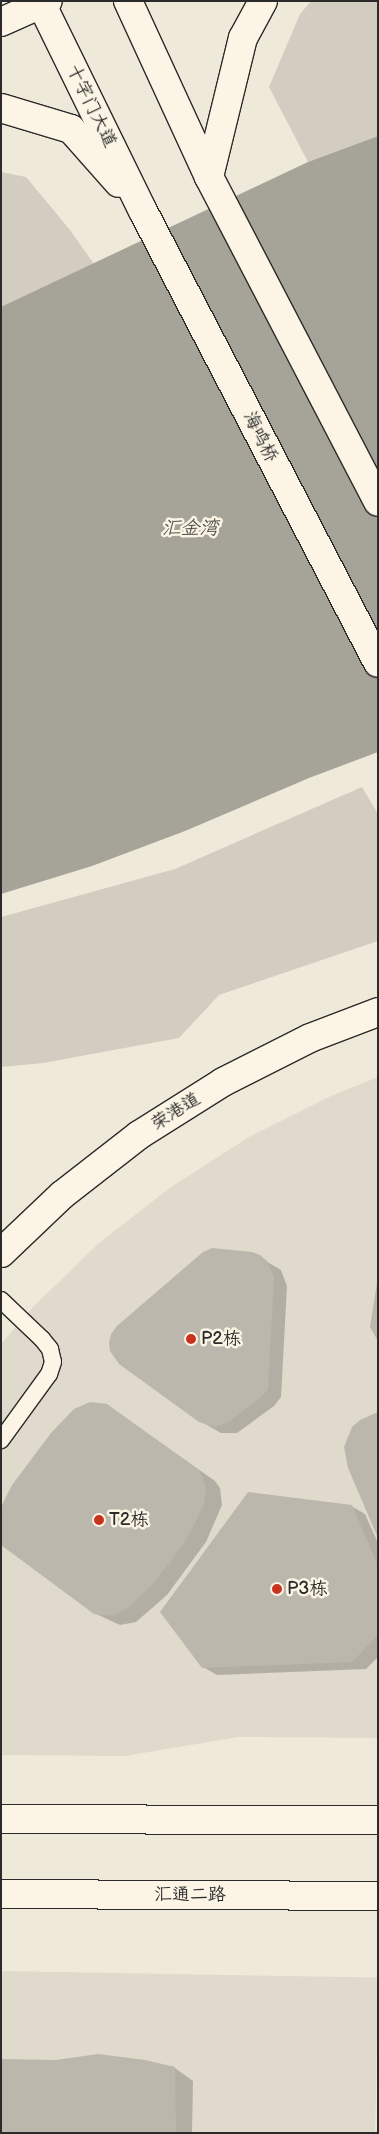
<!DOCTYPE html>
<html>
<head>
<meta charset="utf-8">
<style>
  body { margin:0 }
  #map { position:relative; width:379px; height:2134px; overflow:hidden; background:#efe9da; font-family:"Balsamiq Sans","LXGW WenKai TC",sans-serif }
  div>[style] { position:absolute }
  .built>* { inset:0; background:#e0dacc; transform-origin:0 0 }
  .green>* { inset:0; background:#d2cdc0 }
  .water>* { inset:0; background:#a6a399 }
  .shadow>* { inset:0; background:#0003 }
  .building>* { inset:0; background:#bcb7ac }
  .roads { filter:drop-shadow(1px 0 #2b2b2b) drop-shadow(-1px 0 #2b2b2b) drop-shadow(0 1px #2b2b2b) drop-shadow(0 -1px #2b2b2b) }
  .lane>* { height:16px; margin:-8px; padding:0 8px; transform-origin:8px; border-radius:8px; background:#fcf5e5 }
  .street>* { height:28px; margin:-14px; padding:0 14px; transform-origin:14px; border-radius:14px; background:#fcf5e5 }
  .secondary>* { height:28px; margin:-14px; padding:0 14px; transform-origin:14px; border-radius:14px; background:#fcf5e5 }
  .dots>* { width:14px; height:14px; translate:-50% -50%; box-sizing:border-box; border:2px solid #fcf5e5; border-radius:50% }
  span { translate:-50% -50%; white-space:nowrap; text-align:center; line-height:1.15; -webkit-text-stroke:5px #fcf5e5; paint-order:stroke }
  .street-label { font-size:18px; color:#2b2b2b }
  .poi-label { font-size:18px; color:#2b2b2b }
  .left { translate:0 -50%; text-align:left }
  .water-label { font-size:19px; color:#565552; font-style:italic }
  .frame { position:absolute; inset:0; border:2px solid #2b2b2b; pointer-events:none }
</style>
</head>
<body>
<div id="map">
  <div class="built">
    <div style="clip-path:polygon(378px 1077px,378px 1738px,239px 1737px,125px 1756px,1px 1755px,1px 1344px,33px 1307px,99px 1243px,171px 1187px,249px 1137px,331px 1096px)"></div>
    <div style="left:1px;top:1971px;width:377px;height:162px;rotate:1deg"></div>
  </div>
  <div class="green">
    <div style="clip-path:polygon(311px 1px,378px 1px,378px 136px,308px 162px,269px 87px,300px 14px)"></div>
    <div style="clip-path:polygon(1px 172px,26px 177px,70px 230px,94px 264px,1px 308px)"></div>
    <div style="clip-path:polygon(362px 787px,378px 814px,378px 941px,219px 995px,179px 1038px,43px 1063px,1px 1067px,1px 917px,175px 869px)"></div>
  </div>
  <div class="water">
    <div style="clip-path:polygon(378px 136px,378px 752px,309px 778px,185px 831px,92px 866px,1px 894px,1px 307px,308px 162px)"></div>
  </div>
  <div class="shadow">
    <div style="clip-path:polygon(252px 1253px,281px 1270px,287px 1286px,281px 1397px,274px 1406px,237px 1433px,221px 1433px,200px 1421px)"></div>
    <div style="clip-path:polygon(107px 1405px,215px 1481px,220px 1488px,222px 1505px,206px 1542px,167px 1595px,136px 1622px,120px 1625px,94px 1613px,13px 1486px,52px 1434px)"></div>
    <div style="clip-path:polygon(351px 1506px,365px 1514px,378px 1543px,378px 1657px,366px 1669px,217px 1675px,203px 1667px)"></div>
    <div style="clip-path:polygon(172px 2066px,193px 2081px,192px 2133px,1px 2133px)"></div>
  </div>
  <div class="building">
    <div style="clip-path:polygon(212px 1248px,252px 1252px,260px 1255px,267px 1261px,274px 1277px,268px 1389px,260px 1398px,229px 1422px,215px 1427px,199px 1422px,119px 1364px,110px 1351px,109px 1343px,111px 1334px,117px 1326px,203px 1252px)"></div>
    <div style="clip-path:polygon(377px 1283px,378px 1283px,378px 1341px,370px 1327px)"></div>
    <div style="clip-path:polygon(90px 1402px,107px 1404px,199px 1470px,206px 1486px,204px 1504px,190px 1533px,172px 1560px,151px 1586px,128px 1608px,112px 1616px,94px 1614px,1px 1545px,1px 1507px,12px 1485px,51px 1433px,74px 1409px)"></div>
    <div style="clip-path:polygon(378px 1412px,378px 1538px,348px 1468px,344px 1447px,352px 1427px,360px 1420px)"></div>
    <div style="clip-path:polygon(248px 1492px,352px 1505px,378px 1566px,378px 1635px,352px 1662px,202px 1668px,160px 1612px)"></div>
    <div style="clip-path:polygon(98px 2054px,145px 2060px,175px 2067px,176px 2133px,1px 2133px,1px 2059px,56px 2060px)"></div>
  </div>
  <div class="roads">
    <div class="lane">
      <div style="left:1px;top:1300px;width:57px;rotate:43.6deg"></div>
      <div style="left:42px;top:1339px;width:13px;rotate:51deg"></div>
      <div style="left:50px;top:1349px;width:13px;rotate:77deg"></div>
      <div style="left:53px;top:1362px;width:13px;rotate:108deg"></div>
      <div style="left:49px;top:1374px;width:82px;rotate:126deg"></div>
    </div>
    <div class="street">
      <div style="left:1px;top:1253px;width:84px;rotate:-43.6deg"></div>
      <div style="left:62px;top:1195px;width:98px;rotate:-37.9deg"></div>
      <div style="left:139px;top:1135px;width:99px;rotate:-32.2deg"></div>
      <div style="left:223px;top:1082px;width:97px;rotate:-26.8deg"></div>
      <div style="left:310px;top:1038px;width:73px;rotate:-20.9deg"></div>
    </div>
    <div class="secondary">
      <div style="left:40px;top:1px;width:234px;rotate:63.9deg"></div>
      <div style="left:143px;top:211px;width:509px;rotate:62.53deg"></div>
      <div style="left:128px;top:1px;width:194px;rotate:65.3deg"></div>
      <div style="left:209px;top:177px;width:366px;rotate:62.5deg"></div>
      <div style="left:1px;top:22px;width:51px;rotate:-24.1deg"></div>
      <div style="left:1px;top:108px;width:73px;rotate:16.7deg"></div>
      <div style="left:71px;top:129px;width:72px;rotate:48.4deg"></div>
      <div style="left:209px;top:177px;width:143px;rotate:-76.3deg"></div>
      <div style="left:243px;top:38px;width:42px;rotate:-61.6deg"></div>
      <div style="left:1px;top:1819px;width:377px;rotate:0.2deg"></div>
      <div style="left:1px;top:1894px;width:377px;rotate:0.3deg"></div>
    </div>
  </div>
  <div class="dots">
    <div style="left:191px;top:1339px;background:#c8321e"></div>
    <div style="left:99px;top:1520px;background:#c8321e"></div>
    <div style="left:277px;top:1589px;background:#c8321e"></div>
  </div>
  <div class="street-label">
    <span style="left:91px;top:106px;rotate:64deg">十字门大道</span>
    <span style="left:260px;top:437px;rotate:63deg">海鸣桥</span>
    <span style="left:176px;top:1112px;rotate:-32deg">荣港道</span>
    <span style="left:190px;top:1895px">汇通二路</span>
  </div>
  <div class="poi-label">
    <span class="left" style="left:201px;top:1339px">P2栋</span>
    <span class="left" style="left:109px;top:1520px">T2栋</span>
    <span class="left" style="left:287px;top:1589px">P3栋</span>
  </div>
  <div class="water-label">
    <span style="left:190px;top:529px">汇金湾</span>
  </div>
  <div class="frame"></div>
</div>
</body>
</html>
